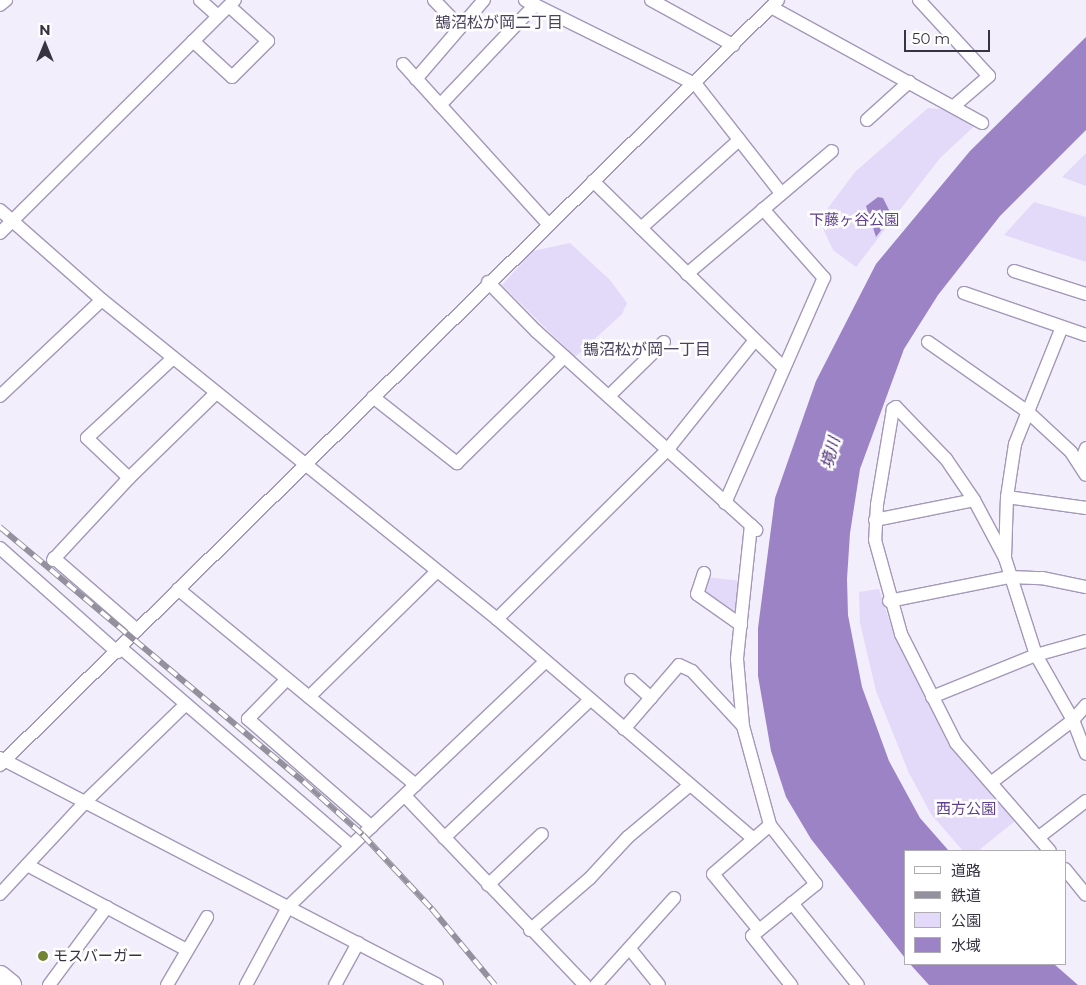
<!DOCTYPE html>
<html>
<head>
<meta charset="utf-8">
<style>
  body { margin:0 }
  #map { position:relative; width:1086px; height:985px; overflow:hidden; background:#f3eefc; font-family:Montserrat,"Noto Sans JP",sans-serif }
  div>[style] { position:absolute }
  .green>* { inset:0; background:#e3d9f9 }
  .water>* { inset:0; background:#9b83c6 }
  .roads { filter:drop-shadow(1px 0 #a398b8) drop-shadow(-1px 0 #a398b8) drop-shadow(0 1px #a398b8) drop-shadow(0 -1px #a398b8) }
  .street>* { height:12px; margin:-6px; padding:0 6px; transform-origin:6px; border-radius:6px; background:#fff }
  .highway>* { height:22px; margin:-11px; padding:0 11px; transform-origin:11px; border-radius:11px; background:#fff }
  .rail>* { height:5.5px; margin-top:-2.75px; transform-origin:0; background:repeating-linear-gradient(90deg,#fff 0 11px,#95909e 0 22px); box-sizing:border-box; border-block:1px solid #95909e }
  .dots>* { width:14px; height:14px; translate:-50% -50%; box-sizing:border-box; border:2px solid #fff; border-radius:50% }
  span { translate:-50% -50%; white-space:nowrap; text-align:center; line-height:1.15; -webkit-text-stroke:5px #fff; paint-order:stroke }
  .park-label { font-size:15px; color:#603f90 }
  .poi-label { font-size:15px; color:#373340 }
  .left { translate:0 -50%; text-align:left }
  .neighbourhood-label { font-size:16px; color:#4b425e }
  .water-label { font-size:16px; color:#411d6c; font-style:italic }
  .legend { position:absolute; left:904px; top:850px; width:162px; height:115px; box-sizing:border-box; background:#fff; border:1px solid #afadb3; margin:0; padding:6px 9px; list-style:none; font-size:15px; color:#373340 }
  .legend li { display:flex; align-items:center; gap:10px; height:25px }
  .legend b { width:25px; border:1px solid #afadb3 }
  .north { position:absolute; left:20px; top:20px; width:50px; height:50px; -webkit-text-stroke:4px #fff; paint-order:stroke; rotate:0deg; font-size:14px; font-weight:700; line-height:20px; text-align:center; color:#373340 }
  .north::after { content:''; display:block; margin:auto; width:18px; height:22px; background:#373340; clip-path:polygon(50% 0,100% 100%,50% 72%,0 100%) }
  .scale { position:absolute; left:904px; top:30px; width:86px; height:22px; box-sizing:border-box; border:2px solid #373340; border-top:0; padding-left:6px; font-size:15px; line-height:18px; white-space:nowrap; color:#373340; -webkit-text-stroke:4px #fff; paint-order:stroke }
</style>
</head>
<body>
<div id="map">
  <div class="green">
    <div style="clip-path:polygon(928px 108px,973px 112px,981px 120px,940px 158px,856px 267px,833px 250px,821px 224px,828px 208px,855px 172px)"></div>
    <div style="clip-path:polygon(1086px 153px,1086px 186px,1062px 177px)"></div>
    <div style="clip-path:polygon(1034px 202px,1086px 217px,1086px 262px,1004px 235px)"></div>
    <div style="clip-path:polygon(570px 243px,610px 280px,627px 303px,622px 314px,575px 357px,502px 285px,533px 251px)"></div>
    <div style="clip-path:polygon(705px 577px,743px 581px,739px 620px,703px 593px)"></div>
    <div style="clip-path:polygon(879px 589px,895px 638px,950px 747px,1015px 821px,978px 851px,963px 851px,931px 814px,909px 773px,876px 691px,860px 623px,859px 592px)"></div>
  </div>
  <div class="water">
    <div style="clip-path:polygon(1086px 37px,1086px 130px,1000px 216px,938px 295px,904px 349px,860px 469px,850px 533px,847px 579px,848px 615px,862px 687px,889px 761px,920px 818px,949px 851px,905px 851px,905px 958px,811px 839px,786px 797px,771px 751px,758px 676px,758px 628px,775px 498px,816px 381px,876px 264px,970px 151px)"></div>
    <div style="clip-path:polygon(878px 197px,883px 198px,892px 216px,876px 237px,866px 206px)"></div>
    <div style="clip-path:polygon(910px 964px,1054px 964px,1078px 985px,929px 985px)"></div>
  </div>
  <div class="roads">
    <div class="street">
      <div style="left:200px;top:0;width:24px;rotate:42deg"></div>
      <div style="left:434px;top:0;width:37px;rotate:46deg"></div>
      <div style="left:525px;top:0;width:187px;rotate:26.3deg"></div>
      <div style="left:651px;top:0;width:94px;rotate:28.8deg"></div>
      <div style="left:919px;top:0;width:103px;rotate:47.4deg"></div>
      <div style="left:989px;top:76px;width:46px;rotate:139.4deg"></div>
      <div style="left:0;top:5px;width:8px;rotate:-40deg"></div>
      <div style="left:771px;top:7px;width:241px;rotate:28.8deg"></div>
      <div style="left:193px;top:41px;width:53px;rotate:42.7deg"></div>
      <div style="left:232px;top:77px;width:51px;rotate:-45deg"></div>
      <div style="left:268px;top:41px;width:52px;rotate:-138.1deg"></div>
      <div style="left:403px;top:64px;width:216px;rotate:47.8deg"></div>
      <div style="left:416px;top:79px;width:104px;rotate:-49.3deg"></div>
      <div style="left:694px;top:82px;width:141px;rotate:51.9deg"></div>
      <div style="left:440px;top:105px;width:138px;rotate:-46.5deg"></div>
      <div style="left:867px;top:120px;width:57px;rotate:-42.1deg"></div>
      <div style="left:593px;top:181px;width:267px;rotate:44.4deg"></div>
      <div style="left:0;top:210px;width:136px;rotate:41.4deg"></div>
      <div style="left:102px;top:300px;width:508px;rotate:38.92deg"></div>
      <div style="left:497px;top:619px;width:338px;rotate:40.6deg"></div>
      <div style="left:641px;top:228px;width:132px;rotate:-41.9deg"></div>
      <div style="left:0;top:233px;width:331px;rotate:-44.8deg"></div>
      <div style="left:1014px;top:271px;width:76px;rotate:17.7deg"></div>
      <div style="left:687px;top:274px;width:190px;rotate:-40.3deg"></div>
      <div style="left:488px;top:282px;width:69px;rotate:45.6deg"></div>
      <div style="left:536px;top:331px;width:297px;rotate:42.1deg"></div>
      <div style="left:964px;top:293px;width:129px;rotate:19deg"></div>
      <div style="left:1062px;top:327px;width:126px;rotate:111.9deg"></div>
      <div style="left:1015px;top:444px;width:54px;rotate:98.6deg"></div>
      <div style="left:1007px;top:497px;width:61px;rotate:91.9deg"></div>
      <div style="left:1005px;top:558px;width:102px;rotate:72.3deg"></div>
      <div style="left:1036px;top:655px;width:75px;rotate:60.4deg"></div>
      <div style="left:1073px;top:720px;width:36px;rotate:69deg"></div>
      <div style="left:928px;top:342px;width:122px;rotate:35deg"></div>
      <div style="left:1028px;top:412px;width:59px;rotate:42.9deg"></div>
      <div style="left:1071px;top:452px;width:27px;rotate:57deg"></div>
      <div style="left:0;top:396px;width:140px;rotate:-43.3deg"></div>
      <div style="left:609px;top:396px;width:77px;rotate:-44.5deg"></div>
      <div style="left:373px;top:397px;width:107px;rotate:38.2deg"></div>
      <div style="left:457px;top:463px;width:151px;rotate:-44.7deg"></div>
      <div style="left:1080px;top:464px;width:17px;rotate:-69deg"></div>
      <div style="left:129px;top:478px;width:58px;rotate:-136.4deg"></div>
      <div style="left:87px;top:438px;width:117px;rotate:-42.9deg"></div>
      <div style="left:1007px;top:497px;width:80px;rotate:7.9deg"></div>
      <div style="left:725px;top:503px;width:246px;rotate:-66.3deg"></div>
      <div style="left:824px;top:278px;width:92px;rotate:-131.5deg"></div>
      <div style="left:875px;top:520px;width:101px;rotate:-11.4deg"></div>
      <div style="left:751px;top:525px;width:135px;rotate:96deg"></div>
      <div style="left:737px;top:659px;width:67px;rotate:84.9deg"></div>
      <div style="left:743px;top:726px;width:103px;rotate:74.7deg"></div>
      <div style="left:770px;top:825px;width:75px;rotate:52.1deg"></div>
      <div style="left:816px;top:884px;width:82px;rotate:140.9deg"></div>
      <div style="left:752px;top:936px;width:63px;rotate:51.5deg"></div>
      <div style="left:0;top:548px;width:157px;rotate:41.6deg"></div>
      <div style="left:54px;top:558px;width:110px;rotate:40.9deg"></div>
      <div style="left:1005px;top:558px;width:66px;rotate:-118.1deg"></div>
      <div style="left:974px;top:500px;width:50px;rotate:-124.3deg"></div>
      <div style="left:946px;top:459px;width:72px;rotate:-133.9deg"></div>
      <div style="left:896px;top:407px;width:4px;rotate:146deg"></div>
      <div style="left:893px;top:409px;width:97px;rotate:99.5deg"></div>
      <div style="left:877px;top:505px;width:35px;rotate:93deg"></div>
      <div style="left:875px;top:540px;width:98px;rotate:74.5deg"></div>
      <div style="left:901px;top:634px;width:122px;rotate:63.2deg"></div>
      <div style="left:956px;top:743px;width:143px;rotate:49deg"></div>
      <div style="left:53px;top:560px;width:112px;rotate:-47.2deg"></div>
      <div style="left:129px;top:478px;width:122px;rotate:-44.3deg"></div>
      <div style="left:704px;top:573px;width:22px;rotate:108deg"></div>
      <div style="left:697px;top:594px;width:54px;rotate:35.2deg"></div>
      <div style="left:178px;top:589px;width:308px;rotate:39.5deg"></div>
      <div style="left:889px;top:601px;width:122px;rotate:-11.3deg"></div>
      <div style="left:1009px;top:577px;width:33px;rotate:2deg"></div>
      <div style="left:1042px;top:578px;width:45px;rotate:11.6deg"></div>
      <div style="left:497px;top:619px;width:241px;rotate:-44.8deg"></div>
      <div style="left:668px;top:449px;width:139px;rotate:-51.4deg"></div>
      <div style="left:121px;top:648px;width:303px;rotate:40.7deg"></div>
      <div style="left:351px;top:846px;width:88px;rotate:135.9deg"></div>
      <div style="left:288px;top:907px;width:89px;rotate:118.3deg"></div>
      <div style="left:287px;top:679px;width:56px;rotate:134.3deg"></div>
      <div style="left:248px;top:719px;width:164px;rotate:41.1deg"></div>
      <div style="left:631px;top:680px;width:27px;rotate:42deg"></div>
      <div style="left:309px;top:697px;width:178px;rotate:-44.5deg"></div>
      <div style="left:932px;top:697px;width:112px;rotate:-22deg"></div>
      <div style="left:1036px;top:655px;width:52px;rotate:-15.6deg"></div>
      <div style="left:624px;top:729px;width:84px;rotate:-49.3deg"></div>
      <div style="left:679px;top:665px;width:14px;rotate:25deg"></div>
      <div style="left:692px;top:671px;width:74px;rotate:47.2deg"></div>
      <div style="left:0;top:758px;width:492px;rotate:27.4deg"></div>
      <div style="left:0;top:765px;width:1091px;rotate:-44.52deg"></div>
      <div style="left:992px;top:782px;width:102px;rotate:-37.4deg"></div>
      <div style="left:1073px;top:720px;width:20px;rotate:-49deg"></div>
      <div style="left:405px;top:796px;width:261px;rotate:46.4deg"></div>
      <div style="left:1039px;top:837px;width:59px;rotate:-37.5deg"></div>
      <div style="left:444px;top:838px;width:201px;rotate:-43.4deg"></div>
      <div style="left:351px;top:846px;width:267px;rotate:-43.5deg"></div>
      <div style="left:27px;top:865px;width:181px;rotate:28deg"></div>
      <div style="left:1065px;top:869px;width:33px;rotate:51deg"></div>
      <div style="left:488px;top:885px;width:74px;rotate:-43.4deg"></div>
      <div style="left:0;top:894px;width:127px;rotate:-47.2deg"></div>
      <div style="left:86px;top:801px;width:138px;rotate:-44.1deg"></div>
      <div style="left:792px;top:903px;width:105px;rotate:51.2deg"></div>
      <div style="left:530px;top:930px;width:79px;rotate:-40.9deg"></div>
      <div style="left:590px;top:878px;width:56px;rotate:-47.2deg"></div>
      <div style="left:628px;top:837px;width:81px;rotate:-40deg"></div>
      <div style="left:759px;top:930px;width:72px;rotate:-129.4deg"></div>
      <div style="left:713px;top:874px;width:75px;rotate:-40.7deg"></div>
      <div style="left:630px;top:949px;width:46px;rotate:51.1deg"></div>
      <div style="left:49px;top:985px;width:97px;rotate:-53.4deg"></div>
      <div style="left:167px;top:985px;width:79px;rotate:-59.5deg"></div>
      <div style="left:335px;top:985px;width:48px;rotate:-61.3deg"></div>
      <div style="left:596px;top:985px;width:117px;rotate:-48.1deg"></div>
    </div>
    <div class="highway">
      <div style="left:0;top:977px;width:13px;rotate:39deg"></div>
    </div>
  </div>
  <div class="rail">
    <div style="left:0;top:527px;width:397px;rotate:40deg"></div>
    <div style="left:304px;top:782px;width:79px;rotate:41.9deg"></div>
    <div style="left:363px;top:835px;width:101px;rotate:47deg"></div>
    <div style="left:432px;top:909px;width:99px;rotate:50.3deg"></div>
  </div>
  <div class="dots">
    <div style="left:43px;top:956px;background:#728433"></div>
  </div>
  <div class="park-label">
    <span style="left:854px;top:220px">下藤ヶ谷公園</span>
    <span style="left:966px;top:809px">西方公園</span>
  </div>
  <div class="poi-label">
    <span class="left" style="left:53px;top:956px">モスバーガー</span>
  </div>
  <div class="neighbourhood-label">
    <span style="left:499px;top:23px">鵠沼松が岡二丁目</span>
    <span style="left:647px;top:350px">鵠沼松が岡一丁目</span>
  </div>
  <div class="water-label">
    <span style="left:831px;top:453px;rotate:-75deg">境川</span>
  </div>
  <ul class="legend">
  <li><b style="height:6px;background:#fff"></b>道路</li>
  <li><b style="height:6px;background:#95909e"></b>鉄道</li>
  <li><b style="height:14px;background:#e3d9f9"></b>公園</li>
  <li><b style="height:14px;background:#9b83c6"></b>水域</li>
  </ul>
  <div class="north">N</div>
  <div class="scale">50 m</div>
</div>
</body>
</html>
